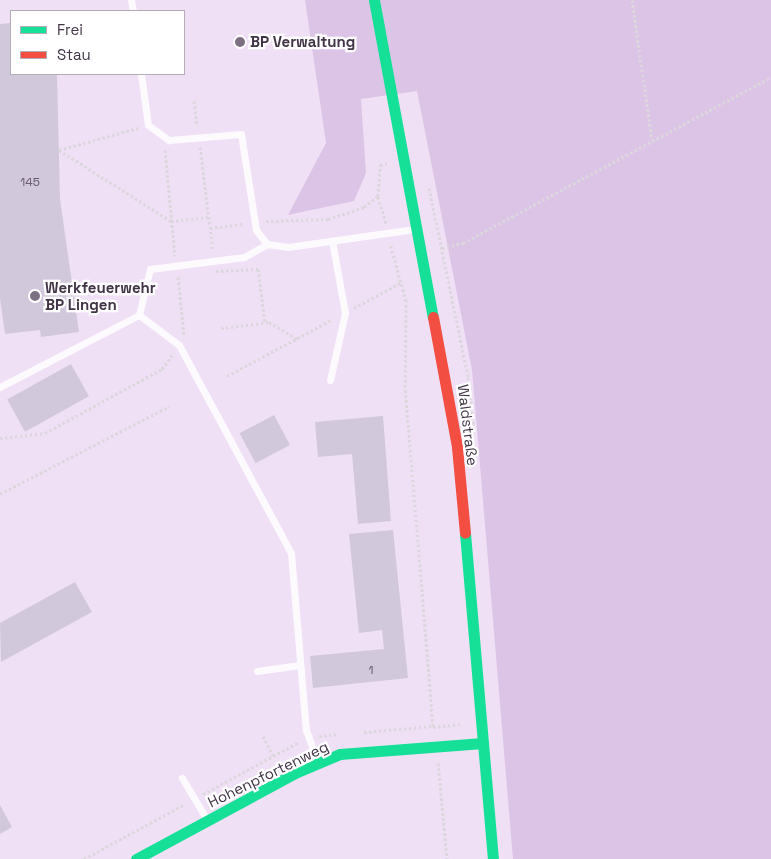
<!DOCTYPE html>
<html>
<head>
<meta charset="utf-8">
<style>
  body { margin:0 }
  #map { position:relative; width:771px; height:859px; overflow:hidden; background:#efe0f5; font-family:"Space Grotesk",sans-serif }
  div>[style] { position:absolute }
  .green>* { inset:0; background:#dcc4e6 }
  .building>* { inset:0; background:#d2c8db; transform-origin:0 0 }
  .path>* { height:3px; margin-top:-1.5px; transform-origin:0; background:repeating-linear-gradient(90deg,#dbd7dc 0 2.5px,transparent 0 5px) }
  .lane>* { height:7px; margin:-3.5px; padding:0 3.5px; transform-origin:3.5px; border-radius:3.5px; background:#fdfafe }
  .fast>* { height:11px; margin:-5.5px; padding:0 5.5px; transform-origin:5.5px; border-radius:5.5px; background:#16e098 }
  .jam>* { height:11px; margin:-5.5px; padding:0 5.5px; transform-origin:5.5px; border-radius:5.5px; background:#f24e42 }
  .dots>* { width:14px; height:14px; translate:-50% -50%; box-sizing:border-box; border:2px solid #fff; border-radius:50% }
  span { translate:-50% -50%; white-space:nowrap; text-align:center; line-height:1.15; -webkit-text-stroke:4.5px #fff; paint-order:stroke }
  .number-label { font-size:12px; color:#695d70 }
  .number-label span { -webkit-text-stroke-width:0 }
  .poi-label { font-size:15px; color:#413446; font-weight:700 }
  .left { translate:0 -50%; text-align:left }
  .street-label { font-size:15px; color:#413446 }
  .legend { position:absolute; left:10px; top:10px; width:175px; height:65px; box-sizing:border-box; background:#fff; border:1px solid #b3aeb5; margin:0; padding:6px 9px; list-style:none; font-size:15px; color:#413446 }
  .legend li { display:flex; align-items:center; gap:10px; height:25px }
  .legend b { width:25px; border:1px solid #b3aeb5 }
</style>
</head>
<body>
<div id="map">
  <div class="green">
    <div style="clip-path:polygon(305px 0,771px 0,771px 859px,513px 859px,472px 370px,417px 91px,361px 99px,366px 173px,354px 201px,288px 215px,326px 143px)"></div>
  </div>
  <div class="building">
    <div style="clip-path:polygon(11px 23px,11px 74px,57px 74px,60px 199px,79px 332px,41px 337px,40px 330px,5px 334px,0 299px,0 24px)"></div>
    <div style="left:71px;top:364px;width:37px;height:73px;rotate:61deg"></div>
    <div style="left:274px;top:415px;width:34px;height:39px;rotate:62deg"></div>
    <div style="clip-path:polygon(383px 416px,391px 521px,358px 524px,352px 454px,318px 457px,315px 422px)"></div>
    <div style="clip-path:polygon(393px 530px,408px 678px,313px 688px,310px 656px,384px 649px,382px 630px,359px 633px,349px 534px)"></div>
    <div style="clip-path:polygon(75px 582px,92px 612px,1px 662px,0 623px)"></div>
    <div style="clip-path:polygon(0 805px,12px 827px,0 834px)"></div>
  </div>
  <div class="path">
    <div style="left:632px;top:0;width:141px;rotate:81.9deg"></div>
    <div style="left:194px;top:101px;width:25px;rotate:83deg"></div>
    <div style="left:200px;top:147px;width:104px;rotate:82.8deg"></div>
    <div style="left:59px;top:150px;width:133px;rotate:32.4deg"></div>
    <div style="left:171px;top:221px;width:38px;rotate:-6deg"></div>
    <div style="left:59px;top:150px;width:82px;rotate:-15.6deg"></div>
    <div style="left:165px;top:150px;width:106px;rotate:84.6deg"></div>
    <div style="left:429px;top:188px;width:193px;rotate:78.3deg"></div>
    <div style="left:468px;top:377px;width:50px;rotate:83.2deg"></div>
    <div style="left:266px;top:221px;width:62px;rotate:-1.8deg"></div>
    <div style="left:328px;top:219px;width:38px;rotate:-18deg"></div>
    <div style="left:364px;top:207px;width:18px;rotate:-38deg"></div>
    <div style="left:386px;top:223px;width:28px;rotate:-107deg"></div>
    <div style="left:378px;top:196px;width:31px;rotate:-86deg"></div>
    <div style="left:380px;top:165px;width:7px;rotate:-16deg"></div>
    <div style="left:210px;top:228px;width:35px;rotate:-7deg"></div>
    <div style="left:442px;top:248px;width:22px;rotate:-13deg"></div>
    <div style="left:463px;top:243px;width:350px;rotate:-28.3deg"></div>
    <div style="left:216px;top:271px;width:42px;rotate:-2.7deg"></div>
    <div style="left:258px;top:269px;width:54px;rotate:82.6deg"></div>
    <div style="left:178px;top:277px;width:58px;rotate:84.1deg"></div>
    <div style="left:354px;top:308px;width:55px;rotate:-28.4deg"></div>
    <div style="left:221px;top:328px;width:48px;rotate:-7.1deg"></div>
    <div style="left:269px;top:322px;width:33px;rotate:31deg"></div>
    <div style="left:227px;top:376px;width:118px;rotate:-28.3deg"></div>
    <div style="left:0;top:438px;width:45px;rotate:-6.3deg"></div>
    <div style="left:45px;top:433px;width:133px;rotate:-28.7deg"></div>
    <div style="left:162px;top:369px;width:17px;rotate:-54deg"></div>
    <div style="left:0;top:494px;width:191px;rotate:-27.4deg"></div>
    <div style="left:433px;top:727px;width:30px;rotate:-6deg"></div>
    <div style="left:364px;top:732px;width:69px;rotate:-5deg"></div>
    <div style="left:433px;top:726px;width:340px;rotate:-94.7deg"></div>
    <div style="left:405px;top:387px;width:86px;rotate:-89.3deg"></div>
    <div style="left:406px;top:301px;width:60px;rotate:-105.4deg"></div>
    <div style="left:263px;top:736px;width:22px;rotate:63deg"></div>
    <div style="left:319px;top:736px;width:19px;rotate:-6deg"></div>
    <div style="left:438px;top:763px;width:96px;rotate:84.6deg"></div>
    <div style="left:203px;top:794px;width:109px;rotate:-28.4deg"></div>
    <div style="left:84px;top:859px;width:115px;rotate:-28.6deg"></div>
  </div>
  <div class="lane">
    <div style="left:131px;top:0;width:11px;rotate:80deg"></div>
    <div style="left:141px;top:74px;width:51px;rotate:82.2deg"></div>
    <div style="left:148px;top:125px;width:26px;rotate:36deg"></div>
    <div style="left:169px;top:140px;width:72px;rotate:-4.8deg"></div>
    <div style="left:241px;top:134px;width:97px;rotate:81.1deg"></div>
    <div style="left:256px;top:230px;width:18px;rotate:52deg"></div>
    <div style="left:267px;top:244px;width:21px;rotate:8deg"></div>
    <div style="left:288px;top:247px;width:128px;rotate:-8.1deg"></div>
    <div style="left:139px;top:315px;width:50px;rotate:36.9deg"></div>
    <div style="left:179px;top:345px;width:236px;rotate:61.7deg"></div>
    <div style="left:291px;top:553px;width:178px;rotate:85.2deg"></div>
    <div style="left:306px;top:730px;width:33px;rotate:70deg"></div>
    <div style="left:330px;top:380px;width:69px;rotate:-77.4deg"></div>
    <div style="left:345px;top:313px;width:73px;rotate:-100.2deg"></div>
    <div style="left:0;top:387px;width:157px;rotate:-27.4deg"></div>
    <div style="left:139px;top:315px;width:47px;rotate:-76.6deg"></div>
    <div style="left:150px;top:269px;width:95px;rotate:-7.3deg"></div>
    <div style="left:244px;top:257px;width:26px;rotate:-29deg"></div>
    <div style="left:257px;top:671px;width:43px;rotate:-7.9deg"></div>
    <div style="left:182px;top:778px;width:47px;rotate:59deg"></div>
  </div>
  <div class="fast">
    <div style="left:374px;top:0;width:322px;rotate:79.5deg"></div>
    <div style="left:465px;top:533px;width:327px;rotate:85.1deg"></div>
    <div style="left:136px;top:859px;width:181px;rotate:-28.4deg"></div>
    <div style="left:295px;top:773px;width:49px;rotate:-22.9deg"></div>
    <div style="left:340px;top:754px;width:143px;rotate:-4.4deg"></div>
  </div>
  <div class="jam">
    <div style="left:433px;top:317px;width:132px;rotate:79.5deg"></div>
    <div style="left:457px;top:447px;width:86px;rotate:84.7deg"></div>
  </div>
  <div class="dots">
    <div style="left:240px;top:42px;background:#7e7083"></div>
    <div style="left:35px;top:296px;background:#7e7083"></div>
  </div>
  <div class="number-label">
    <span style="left:30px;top:183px">145</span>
    <span style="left:371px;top:671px">1</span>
  </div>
  <div class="poi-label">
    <span class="left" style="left:250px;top:42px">BP Verwaltung</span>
    <span class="left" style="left:45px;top:296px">Werkfeuerwehr<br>BP Lingen</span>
  </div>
  <div class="street-label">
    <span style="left:468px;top:425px;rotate:83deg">Waldstraße</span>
    <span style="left:268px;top:774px;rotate:-26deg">Hohenpfortenweg</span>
  </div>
  <ul class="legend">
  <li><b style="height:6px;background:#16e098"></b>Frei</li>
  <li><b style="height:6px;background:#f24e42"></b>Stau</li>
  </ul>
</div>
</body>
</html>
